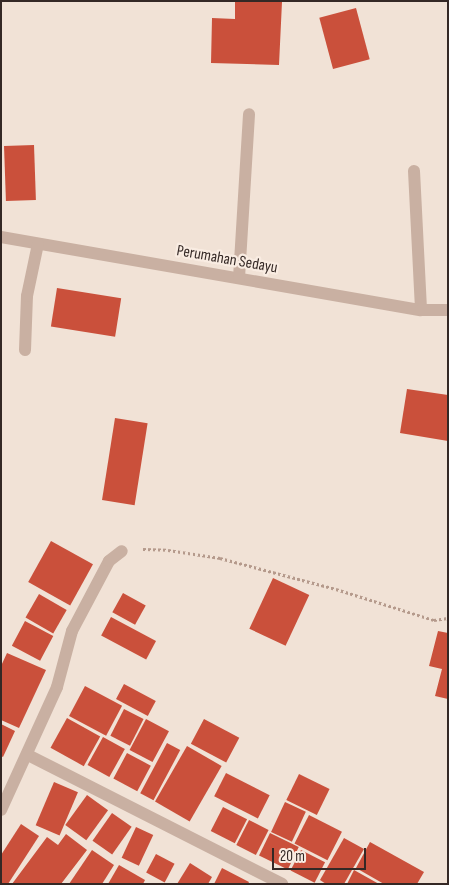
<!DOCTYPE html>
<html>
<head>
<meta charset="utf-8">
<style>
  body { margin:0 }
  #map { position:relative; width:449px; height:885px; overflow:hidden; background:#f1e2d6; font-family:"Sofia Sans Condensed",sans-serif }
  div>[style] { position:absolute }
  .building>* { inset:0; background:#ca503b; transform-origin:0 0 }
  .path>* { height:3px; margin-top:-1.5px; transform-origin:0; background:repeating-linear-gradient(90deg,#b59a8c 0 2.5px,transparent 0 5px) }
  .minor>* { height:12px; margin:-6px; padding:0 6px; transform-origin:6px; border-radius:6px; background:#c9b0a2 }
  span { translate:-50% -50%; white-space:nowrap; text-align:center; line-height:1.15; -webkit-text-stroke:4.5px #f9ece2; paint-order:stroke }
  .street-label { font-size:16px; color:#342825 }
  .frame { position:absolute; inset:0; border:2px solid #342825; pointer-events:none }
  .scale { position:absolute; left:272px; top:848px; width:94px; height:22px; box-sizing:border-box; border:2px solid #342825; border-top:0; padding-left:6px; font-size:15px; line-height:18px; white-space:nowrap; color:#342825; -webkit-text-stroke:4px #f9ece2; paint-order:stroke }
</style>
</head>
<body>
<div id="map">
  <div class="building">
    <div style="clip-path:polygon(235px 1px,282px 2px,279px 65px,211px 63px,212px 18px,235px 19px)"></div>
    <div style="left:356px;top:8px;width:53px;height:38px;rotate:75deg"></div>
    <div style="left:34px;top:145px;width:55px;height:30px;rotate:88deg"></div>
    <div style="left:57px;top:288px;width:65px;height:39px;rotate:9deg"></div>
    <div style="clip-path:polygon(407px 389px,448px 395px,448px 441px,400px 433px)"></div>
    <div style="left:115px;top:418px;width:33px;height:83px;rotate:9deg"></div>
    <div style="left:51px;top:541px;width:48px;height:47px;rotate:29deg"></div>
    <div style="left:273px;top:578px;width:40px;height:56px;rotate:25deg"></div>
    <div style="left:123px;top:593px;width:26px;height:22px;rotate:29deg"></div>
    <div style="left:39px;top:594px;width:32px;height:27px;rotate:30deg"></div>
    <div style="left:111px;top:617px;width:51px;height:21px;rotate:28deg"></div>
    <div style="left:25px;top:621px;width:32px;height:28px;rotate:28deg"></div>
    <div style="clip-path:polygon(438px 631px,448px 633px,448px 699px,435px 696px,442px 669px,429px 666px)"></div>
    <div style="clip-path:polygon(7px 653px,46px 670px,19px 728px,1px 720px,1px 666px)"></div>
    <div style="left:124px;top:684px;width:36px;height:17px;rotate:28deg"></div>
    <div style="left:85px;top:686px;width:42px;height:34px;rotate:28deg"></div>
    <div style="left:124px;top:709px;width:22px;height:30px;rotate:27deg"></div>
    <div style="left:67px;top:718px;width:38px;height:34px;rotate:29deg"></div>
    <div style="left:146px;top:719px;width:26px;height:35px;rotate:28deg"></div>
    <div style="left:204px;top:719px;width:40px;height:28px;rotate:28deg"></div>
    <div style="clip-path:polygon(1px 724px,15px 731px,3px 757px,1px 756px)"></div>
    <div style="left:103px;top:737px;width:25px;height:32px;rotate:29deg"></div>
    <div style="left:167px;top:743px;width:15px;height:57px;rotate:28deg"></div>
    <div style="left:187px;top:746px;width:40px;height:64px;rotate:30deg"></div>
    <div style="left:127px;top:753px;width:27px;height:29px;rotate:28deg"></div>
    <div style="left:226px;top:773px;width:49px;height:26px;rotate:27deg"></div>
    <div style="left:299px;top:774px;width:34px;height:29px;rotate:26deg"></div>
    <div style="left:54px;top:782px;width:26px;height:47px;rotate:23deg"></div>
    <div style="left:87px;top:795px;width:26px;height:37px;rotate:36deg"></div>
    <div style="left:285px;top:802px;width:23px;height:33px;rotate:25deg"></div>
    <div style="left:223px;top:807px;width:27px;height:27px;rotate:27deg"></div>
    <div style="left:112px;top:813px;width:24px;height:34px;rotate:35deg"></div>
    <div style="left:309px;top:815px;width:37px;height:32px;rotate:27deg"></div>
    <div style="left:249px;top:820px;width:22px;height:28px;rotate:27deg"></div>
    <div style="clip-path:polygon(21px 824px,39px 836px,8px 884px,2px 884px,1px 855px)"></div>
    <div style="left:136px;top:827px;width:19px;height:34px;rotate:25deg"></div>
    <div style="left:270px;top:833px;width:32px;height:25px;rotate:26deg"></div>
    <div style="clip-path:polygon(66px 834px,87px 850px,61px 884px,12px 884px,47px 837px,58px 845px)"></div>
    <div style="clip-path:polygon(344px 838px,364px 849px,344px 884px,326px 884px,320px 880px)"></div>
    <div style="clip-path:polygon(370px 842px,424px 872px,417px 884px,384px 884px,356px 868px)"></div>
    <div style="clip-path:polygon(92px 850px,114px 865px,102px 884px,69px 884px)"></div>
    <div style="left:301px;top:850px;width:27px;height:23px;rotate:27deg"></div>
    <div style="left:156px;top:854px;width:21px;height:21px;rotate:28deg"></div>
    <div style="clip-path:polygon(190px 863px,212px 877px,208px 884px,177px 884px)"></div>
    <div style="clip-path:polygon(119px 865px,145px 880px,143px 884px,108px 884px)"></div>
    <div style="clip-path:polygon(222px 868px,249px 882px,248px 884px,214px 884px)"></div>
    <div style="clip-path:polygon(354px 870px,379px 884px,347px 884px)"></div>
  </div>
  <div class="path">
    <div style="left:143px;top:549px;width:25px;rotate:2deg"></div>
    <div style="left:168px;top:550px;width:53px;rotate:8.7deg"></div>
    <div style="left:220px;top:558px;width:120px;rotate:15deg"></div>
    <div style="left:336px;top:589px;width:103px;rotate:17.6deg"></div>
    <div style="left:434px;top:620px;width:14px;rotate:-8deg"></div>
  </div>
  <div class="minor">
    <div style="left:414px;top:171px;width:139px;rotate:87.1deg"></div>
    <div style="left:1px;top:237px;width:426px;rotate:9.9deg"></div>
    <div style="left:421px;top:310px;width:27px"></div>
    <div style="left:239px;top:278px;width:164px;rotate:-86.5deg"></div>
    <div style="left:25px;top:350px;width:54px;rotate:-87.9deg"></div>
    <div style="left:27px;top:296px;width:53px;rotate:-78.1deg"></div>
    <div style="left:28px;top:755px;width:285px;rotate:26.9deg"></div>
    <div style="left:1px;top:810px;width:135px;rotate:-65.5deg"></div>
    <div style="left:57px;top:687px;width:58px;rotate:-75deg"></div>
    <div style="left:72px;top:631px;width:79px;rotate:-62.1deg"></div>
    <div style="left:109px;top:561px;width:16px;rotate:-38deg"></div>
  </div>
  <div class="street-label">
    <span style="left:227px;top:260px;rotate:10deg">Perumahan Sedayu</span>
  </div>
  <div class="frame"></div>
  <div class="scale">20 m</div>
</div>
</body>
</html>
